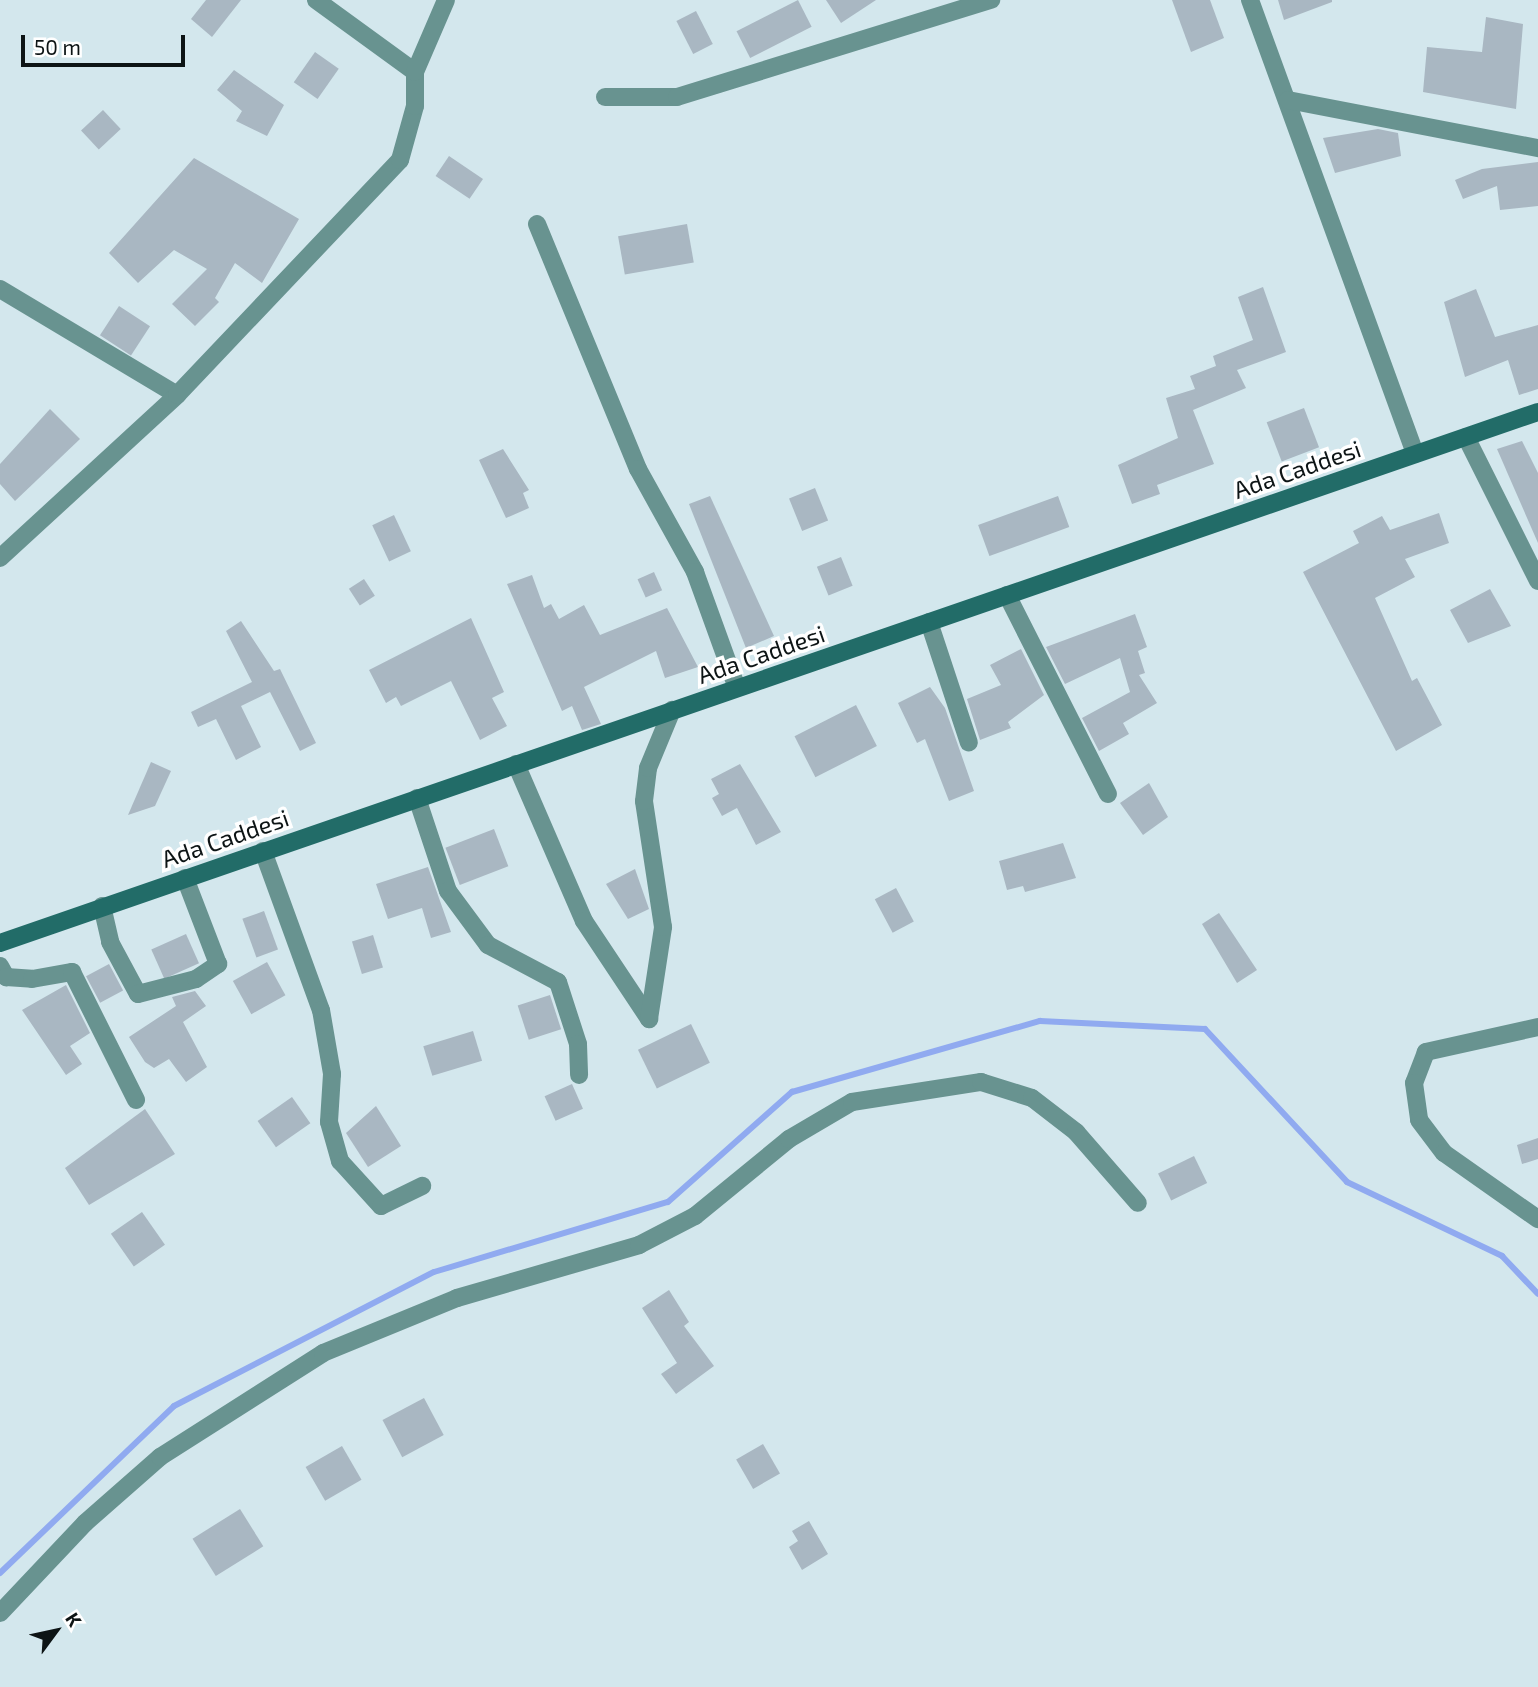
<!DOCTYPE html>
<html>
<head>
<meta charset="utf-8">
<style>
  body { margin:0 }
  #map { position:relative; width:1538px; height:1687px; overflow:hidden; background:#d3e7ed; font-family:"Exo 2",sans-serif }
  div>[style] { position:absolute }
  .stream>* { height:6px; margin:-3px; padding:0 3px; transform-origin:3px; border-radius:3px; background:#90aaf0 }
  .building>* { inset:0; background:#a9b7c2; transform-origin:0 0 }
  .street>* { height:18px; margin:-9px; padding:0 9px; transform-origin:9px; border-radius:9px; background:#689390 }
  .secondary>* { height:18px; margin:-9px; padding:0 9px; transform-origin:9px; border-radius:9px; background:#226c68 }
  span { translate:-50% -50%; white-space:nowrap; text-align:center; line-height:1.15; -webkit-text-stroke:7px #fff; paint-order:stroke }
  .street-label { font-size:24px; color:#0d1415 }
  .north { position:absolute; left:21px; top:1596px; width:70px; height:70px; -webkit-text-stroke:5px #fff; paint-order:stroke; rotate:57deg; font-size:19px; font-weight:700; line-height:28px; text-align:center; color:#0d1415 }
  .north::after { content:''; display:block; margin:auto; width:24px; height:32px; background:#0d1415; clip-path:polygon(50% 0,100% 100%,50% 72%,0 100%) }
  .scale { position:absolute; left:21px; top:35px; width:164px; height:32px; box-sizing:border-box; border:4px solid #0d1415; border-top:0; padding-left:9px; font-size:21px; line-height:24px; white-space:nowrap; color:#0d1415; -webkit-text-stroke:5px #fff; paint-order:stroke }
</style>
</head>
<body>
<div id="map">
  <div class="stream">
    <div style="left:0;top:1573px;width:241px;rotate:-43.8deg"></div>
    <div style="left:174px;top:1406px;width:292px;rotate:-27.3deg"></div>
    <div style="left:434px;top:1272px;width:244px;rotate:-16.7deg"></div>
    <div style="left:668px;top:1202px;width:166px;rotate:-41.6deg"></div>
    <div style="left:792px;top:1092px;width:258px;rotate:-16deg"></div>
    <div style="left:1040px;top:1021px;width:165px;rotate:2.8deg"></div>
    <div style="left:1205px;top:1029px;width:209px;rotate:47.1deg"></div>
    <div style="left:1347px;top:1182px;width:172px;rotate:25.5deg"></div>
    <div style="left:1502px;top:1256px;width:52px;rotate:46.5deg"></div>
  </div>
  <div class="building">
    <div style="clip-path:polygon(206px 0,241px 0,212px 37px,191px 19px)"></div>
    <div style="left:798px;top:0;width:30px;height:69px;rotate:63deg"></div>
    <div style="clip-path:polygon(826px 0,876px 0,841px 23px)"></div>
    <div style="clip-path:polygon(1172px 0,1210px 0,1224px 38px,1191px 52px)"></div>
    <div style="clip-path:polygon(1278px 0,1332px 0,1332px 2px,1284px 20px)"></div>
    <div style="left:696px;top:11px;width:37px;height:22px;rotate:63deg"></div>
    <div style="clip-path:polygon(1486px 17px,1523px 24px,1516px 109px,1423px 92px,1427px 47px,1482px 52px)"></div>
    <div style="left:315px;top:52px;width:29px;height:37px;rotate:35deg"></div>
    <div style="clip-path:polygon(234px 70px,284px 105px,267px 136px,236px 121px,242px 111px,217px 90px)"></div>
    <div style="left:103px;top:110px;width:26px;height:30px;rotate:47deg"></div>
    <div style="clip-path:polygon(1378px 129px,1398px 133px,1401px 156px,1335px 173px,1323px 138px)"></div>
    <div style="left:449px;top:156px;width:41px;height:24px;rotate:34deg"></div>
    <div style="clip-path:polygon(194px 158px,299px 219px,262px 283px,235px 263px,215px 298px,219px 302px,195px 326px,172px 304px,207px 269px,174px 250px,138px 283px,109px 253px)"></div>
    <div style="clip-path:polygon(1538px 162px,1538px 206px,1500px 210px,1497px 186px,1463px 199px,1455px 180px,1482px 169px)"></div>
    <div style="left:687px;top:224px;width:39px;height:70px;rotate:80deg"></div>
    <div style="clip-path:polygon(1263px 287px,1286px 352px,1237px 370px,1246px 388px,1193px 410px,1214px 464px,1157px 485px,1160px 494px,1132px 504px,1118px 465px,1178px 438px,1166px 398px,1195px 389px,1190px 376px,1216px 366px,1213px 356px,1253px 340px,1238px 297px)"></div>
    <div style="clip-path:polygon(1476px 289px,1495px 337px,1538px 325px,1538px 389px,1519px 395px,1508px 360px,1465px 377px,1444px 302px)"></div>
    <div style="left:119px;top:306px;width:37px;height:35px;rotate:33deg"></div>
    <div style="left:1304px;top:408px;width:42px;height:40px;rotate:69deg"></div>
    <div style="clip-path:polygon(50px 409px,80px 439px,15px 501px,0 484px,0 464px)"></div>
    <div style="clip-path:polygon(1522px 441px,1538px 473px,1538px 543px,1497px 449px)"></div>
    <div style="clip-path:polygon(503px 449px,529px 490px,523px 493px,529px 508px,506px 518px,479px 460px)"></div>
    <div style="left:815px;top:488px;width:35px;height:28px;rotate:68deg"></div>
    <div style="clip-path:polygon(710px 496px,774px 636px,746px 648px,689px 504px)"></div>
    <div style="left:1058px;top:496px;width:33px;height:85px;rotate:70deg"></div>
    <div style="clip-path:polygon(1439px 513px,1449px 543px,1405px 559px,1415px 577px,1375px 598px,1412px 681px,1417px 678px,1442px 725px,1396px 751px,1303px 572px,1359px 543px,1353px 531px,1382px 516px,1390px 530px)"></div>
    <div style="left:394px;top:515px;width:40px;height:24px;rotate:65deg"></div>
    <div style="left:841px;top:557px;width:31px;height:26px;rotate:68deg"></div>
    <div style="left:654px;top:572px;width:20px;height:18px;rotate:66deg"></div>
    <div style="clip-path:polygon(532px 575px,544px 608px,551px 604px,559px 619px,584px 605px,600px 635px,667px 608px,698px 667px,665px 678px,656px 651px,584px 687px,601px 724px,582px 730px,572px 706px,562px 711px,507px 584px)"></div>
    <div style="left:364px;top:579px;width:20px;height:18px;rotate:57deg"></div>
    <div style="clip-path:polygon(1490px 589px,1511px 626px,1468px 643px,1450px 610px)"></div>
    <div style="clip-path:polygon(1135px 614px,1147px 647px,1138px 651px,1145px 673px,1139px 675px,1157px 703px,1123px 723px,1129px 734px,1099px 751px,1082px 718px,1130px 692px,1120px 658px,1065px 684px,1046px 647px)"></div>
    <div style="clip-path:polygon(471px 618px,504px 692px,492px 698px,507px 726px,480px 740px,451px 681px,401px 706px,396px 697px,386px 703px,369px 670px)"></div>
    <div style="clip-path:polygon(241px 621px,274px 671px,280px 669px,316px 743px,300px 751px,270px 692px,241px 706px,261px 747px,236px 760px,216px 719px,198px 727px,191px 712px,252px 682px,226px 631px)"></div>
    <div style="clip-path:polygon(1021px 649px,1044px 695px,1008px 722px,1011px 728px,980px 740px,967px 699px,1001px 685px,990px 665px)"></div>
    <div style="clip-path:polygon(930px 687px,945px 708px,974px 791px,949px 801px,925px 739px,917px 743px,898px 703px)"></div>
    <div style="left:856px;top:705px;width:46px;height:69px;rotate:63deg"></div>
    <div style="clip-path:polygon(151px 762px,171px 771px,155px 806px,128px 815px)"></div>
    <div style="clip-path:polygon(740px 764px,781px 832px,756px 845px,737px 808px,722px 816px,712px 798px,719px 794px,711px 779px)"></div>
    <div style="clip-path:polygon(1149px 783px,1168px 817px,1143px 835px,1120px 803px)"></div>
    <div style="left:494px;top:829px;width:40px;height:52px;rotate:69deg"></div>
    <div style="clip-path:polygon(1063px 843px,1076px 878px,1025px 892px,1023px 886px,1007px 890px,999px 861px)"></div>
    <div style="clip-path:polygon(428px 867px,451px 932px,431px 938px,422px 908px,388px 919px,376px 884px)"></div>
    <div style="clip-path:polygon(635px 869px,649px 909px,628px 919px,606px 884px)"></div>
    <div style="left:896px;top:888px;width:38px;height:24px;rotate:62deg"></div>
    <div style="left:264px;top:911px;width:41px;height:23px;rotate:70deg"></div>
    <div style="clip-path:polygon(1219px 913px,1257px 970px,1237px 983px,1202px 924px)"></div>
    <div style="left:186px;top:934px;width:32px;height:38px;rotate:66deg"></div>
    <div style="left:373px;top:935px;width:34px;height:22px;rotate:73deg"></div>
    <div style="left:267px;top:962px;width:38px;height:39px;rotate:61deg"></div>
    <div style="left:109px;top:964px;width:30px;height:26px;rotate:62deg"></div>
    <div style="clip-path:polygon(66px 985px,90px 1033px,70px 1046px,82px 1064px,66px 1075px,22px 1010px)"></div>
    <div style="clip-path:polygon(195px 991px,206px 1006px,183px 1022px,207px 1067px,186px 1082px,169px 1059px,154px 1068px,145px 1062px,129px 1037px,176px 1006px,172px 997px)"></div>
    <div style="left:550px;top:995px;width:36px;height:34px;rotate:72deg"></div>
    <div style="left:691px;top:1024px;width:43px;height:59px;rotate:64deg"></div>
    <div style="left:473px;top:1031px;width:31px;height:52px;rotate:73deg"></div>
    <div style="left:572px;top:1084px;width:27px;height:30px;rotate:66deg"></div>
    <div style="left:292px;top:1097px;width:32px;height:42px;rotate:55deg"></div>
    <div style="clip-path:polygon(376px 1106px,401px 1146px,368px 1167px,346px 1133px)"></div>
    <div style="clip-path:polygon(145px 1109px,175px 1154px,89px 1205px,65px 1168px)"></div>
    <div style="clip-path:polygon(1538px 1138px,1538px 1159px,1522px 1164px,1517px 1145px)"></div>
    <div style="left:1194px;top:1156px;width:30px;height:40px;rotate:64deg"></div>
    <div style="left:142px;top:1212px;width:40px;height:38px;rotate:55deg"></div>
    <div style="clip-path:polygon(669px 1290px,689px 1322px,684px 1326px,714px 1366px,676px 1394px,661px 1374px,677px 1363px,642px 1308px)"></div>
    <div style="left:424px;top:1398px;width:42px;height:47px;rotate:62deg"></div>
    <div style="left:763px;top:1444px;width:34px;height:31px;rotate:60deg"></div>
    <div style="left:342px;top:1446px;width:39px;height:42px;rotate:60deg"></div>
    <div style="left:240px;top:1509px;width:44px;height:56px;rotate:58deg"></div>
    <div style="clip-path:polygon(809px 1521px,828px 1554px,802px 1570px,789px 1547px,798px 1541px,792px 1531px)"></div>
  </div>
  <div class="street">
    <div style="left:316px;top:0;width:122px;rotate:36deg"></div>
    <div style="left:1250px;top:0;width:483px;rotate:70deg"></div>
    <div style="left:605px;top:97px;width:72px"></div>
    <div style="left:677px;top:97px;width:329px;rotate:-17.2deg"></div>
    <div style="left:1288px;top:100px;width:255px;rotate:10.9deg"></div>
    <div style="left:537px;top:224px;width:265px;rotate:67.6deg"></div>
    <div style="left:638px;top:469px;width:118px;rotate:61deg"></div>
    <div style="left:695px;top:572px;width:123px;rotate:70.1deg"></div>
    <div style="left:0;top:289px;width:206px;rotate:30.9deg"></div>
    <div style="left:1466px;top:437px;width:161px;rotate:63.4deg"></div>
    <div style="left:0;top:558px;width:241px;rotate:-42.6deg"></div>
    <div style="left:177px;top:395px;width:324px;rotate:-46.5deg"></div>
    <div style="left:400px;top:160px;width:56px;rotate:-74.5deg"></div>
    <div style="left:415px;top:106px;width:34px;rotate:-90deg"></div>
    <div style="left:415px;top:72px;width:78px;rotate:-66.7deg"></div>
    <div style="left:1007px;top:595px;width:223px;rotate:63.1deg"></div>
    <div style="left:929px;top:622px;width:127px;rotate:71.7deg"></div>
    <div style="left:516px;top:764px;width:171px;rotate:66.6deg"></div>
    <div style="left:584px;top:921px;width:118px;rotate:56.4deg"></div>
    <div style="left:649px;top:1019px;width:93px;rotate:-81.3deg"></div>
    <div style="left:663px;top:927px;width:127px;rotate:-98.6deg"></div>
    <div style="left:644px;top:801px;width:33px;rotate:-83deg"></div>
    <div style="left:648px;top:768px;width:63px;rotate:-67.5deg"></div>
    <div style="left:417px;top:798px;width:98px;rotate:71.6deg"></div>
    <div style="left:448px;top:891px;width:67px;rotate:53.5deg"></div>
    <div style="left:488px;top:945px;width:79px;rotate:27.9deg"></div>
    <div style="left:558px;top:982px;width:65px;rotate:72.1deg"></div>
    <div style="left:578px;top:1044px;width:31px;rotate:88deg"></div>
    <div style="left:263px;top:851px;width:169px;rotate:70deg"></div>
    <div style="left:321px;top:1010px;width:65px;rotate:80.2deg"></div>
    <div style="left:332px;top:1074px;width:48px;rotate:93.6deg"></div>
    <div style="left:329px;top:1122px;width:41px;rotate:74.2deg"></div>
    <div style="left:340px;top:1161px;width:61px;rotate:47.7deg"></div>
    <div style="left:381px;top:1206px;width:46px;rotate:-26deg"></div>
    <div style="left:102px;top:906px;width:37px;rotate:77deg"></div>
    <div style="left:110px;top:942px;width:59px;rotate:61.7deg"></div>
    <div style="left:138px;top:994px;width:60px;rotate:-14.5deg"></div>
    <div style="left:196px;top:979px;width:27px;rotate:-34deg"></div>
    <div style="left:218px;top:964px;width:92px;rotate:-111deg"></div>
    <div style="left:0;top:966px;width:13px;rotate:61deg"></div>
    <div style="left:6px;top:977px;width:26px;rotate:4deg"></div>
    <div style="left:32px;top:979px;width:41px;rotate:-9.9deg"></div>
    <div style="left:72px;top:972px;width:143px;rotate:63.4deg"></div>
    <div style="left:1538px;top:1027px;width:115px;rotate:167.4deg"></div>
    <div style="left:1426px;top:1052px;width:33px;rotate:111deg"></div>
    <div style="left:1414px;top:1083px;width:37px;rotate:82deg"></div>
    <div style="left:1419px;top:1120px;width:41px;rotate:52.9deg"></div>
    <div style="left:1444px;top:1153px;width:115px;rotate:35.1deg"></div>
    <div style="left:0;top:1613px;width:124px;rotate:-46.6deg"></div>
    <div style="left:85px;top:1523px;width:100px;rotate:-41.3deg"></div>
    <div style="left:160px;top:1457px;width:193px;rotate:-32.5deg"></div>
    <div style="left:323px;top:1353px;width:145px;rotate:-22.3deg"></div>
    <div style="left:457px;top:1298px;width:190px;rotate:-16.2deg"></div>
    <div style="left:639px;top:1245px;width:63px;rotate:-27.4deg"></div>
    <div style="left:695px;top:1216px;width:122px;rotate:-39.3deg"></div>
    <div style="left:789px;top:1139px;width:73px;rotate:-30.4deg"></div>
    <div style="left:852px;top:1102px;width:131px;rotate:-8.8deg"></div>
    <div style="left:981px;top:1082px;width:53px;rotate:17.4deg"></div>
    <div style="left:1032px;top:1098px;width:56px;rotate:37.7deg"></div>
    <div style="left:1076px;top:1132px;width:94px;rotate:48.9deg"></div>
  </div>
  <div class="secondary">
    <div style="left:0;top:943px;width:1627px;rotate:-19.05deg"></div>
  </div>
  <div class="street-label">
    <span style="left:1297px;top:469px;rotate:-19deg">Ada Caddesi</span>
    <span style="left:761px;top:654px;rotate:-19deg">Ada Caddesi</span>
    <span style="left:225px;top:838px;rotate:-19deg">Ada Caddesi</span>
  </div>
  <div class="north">K</div>
  <div class="scale">50 m</div>
</div>
</body>
</html>
